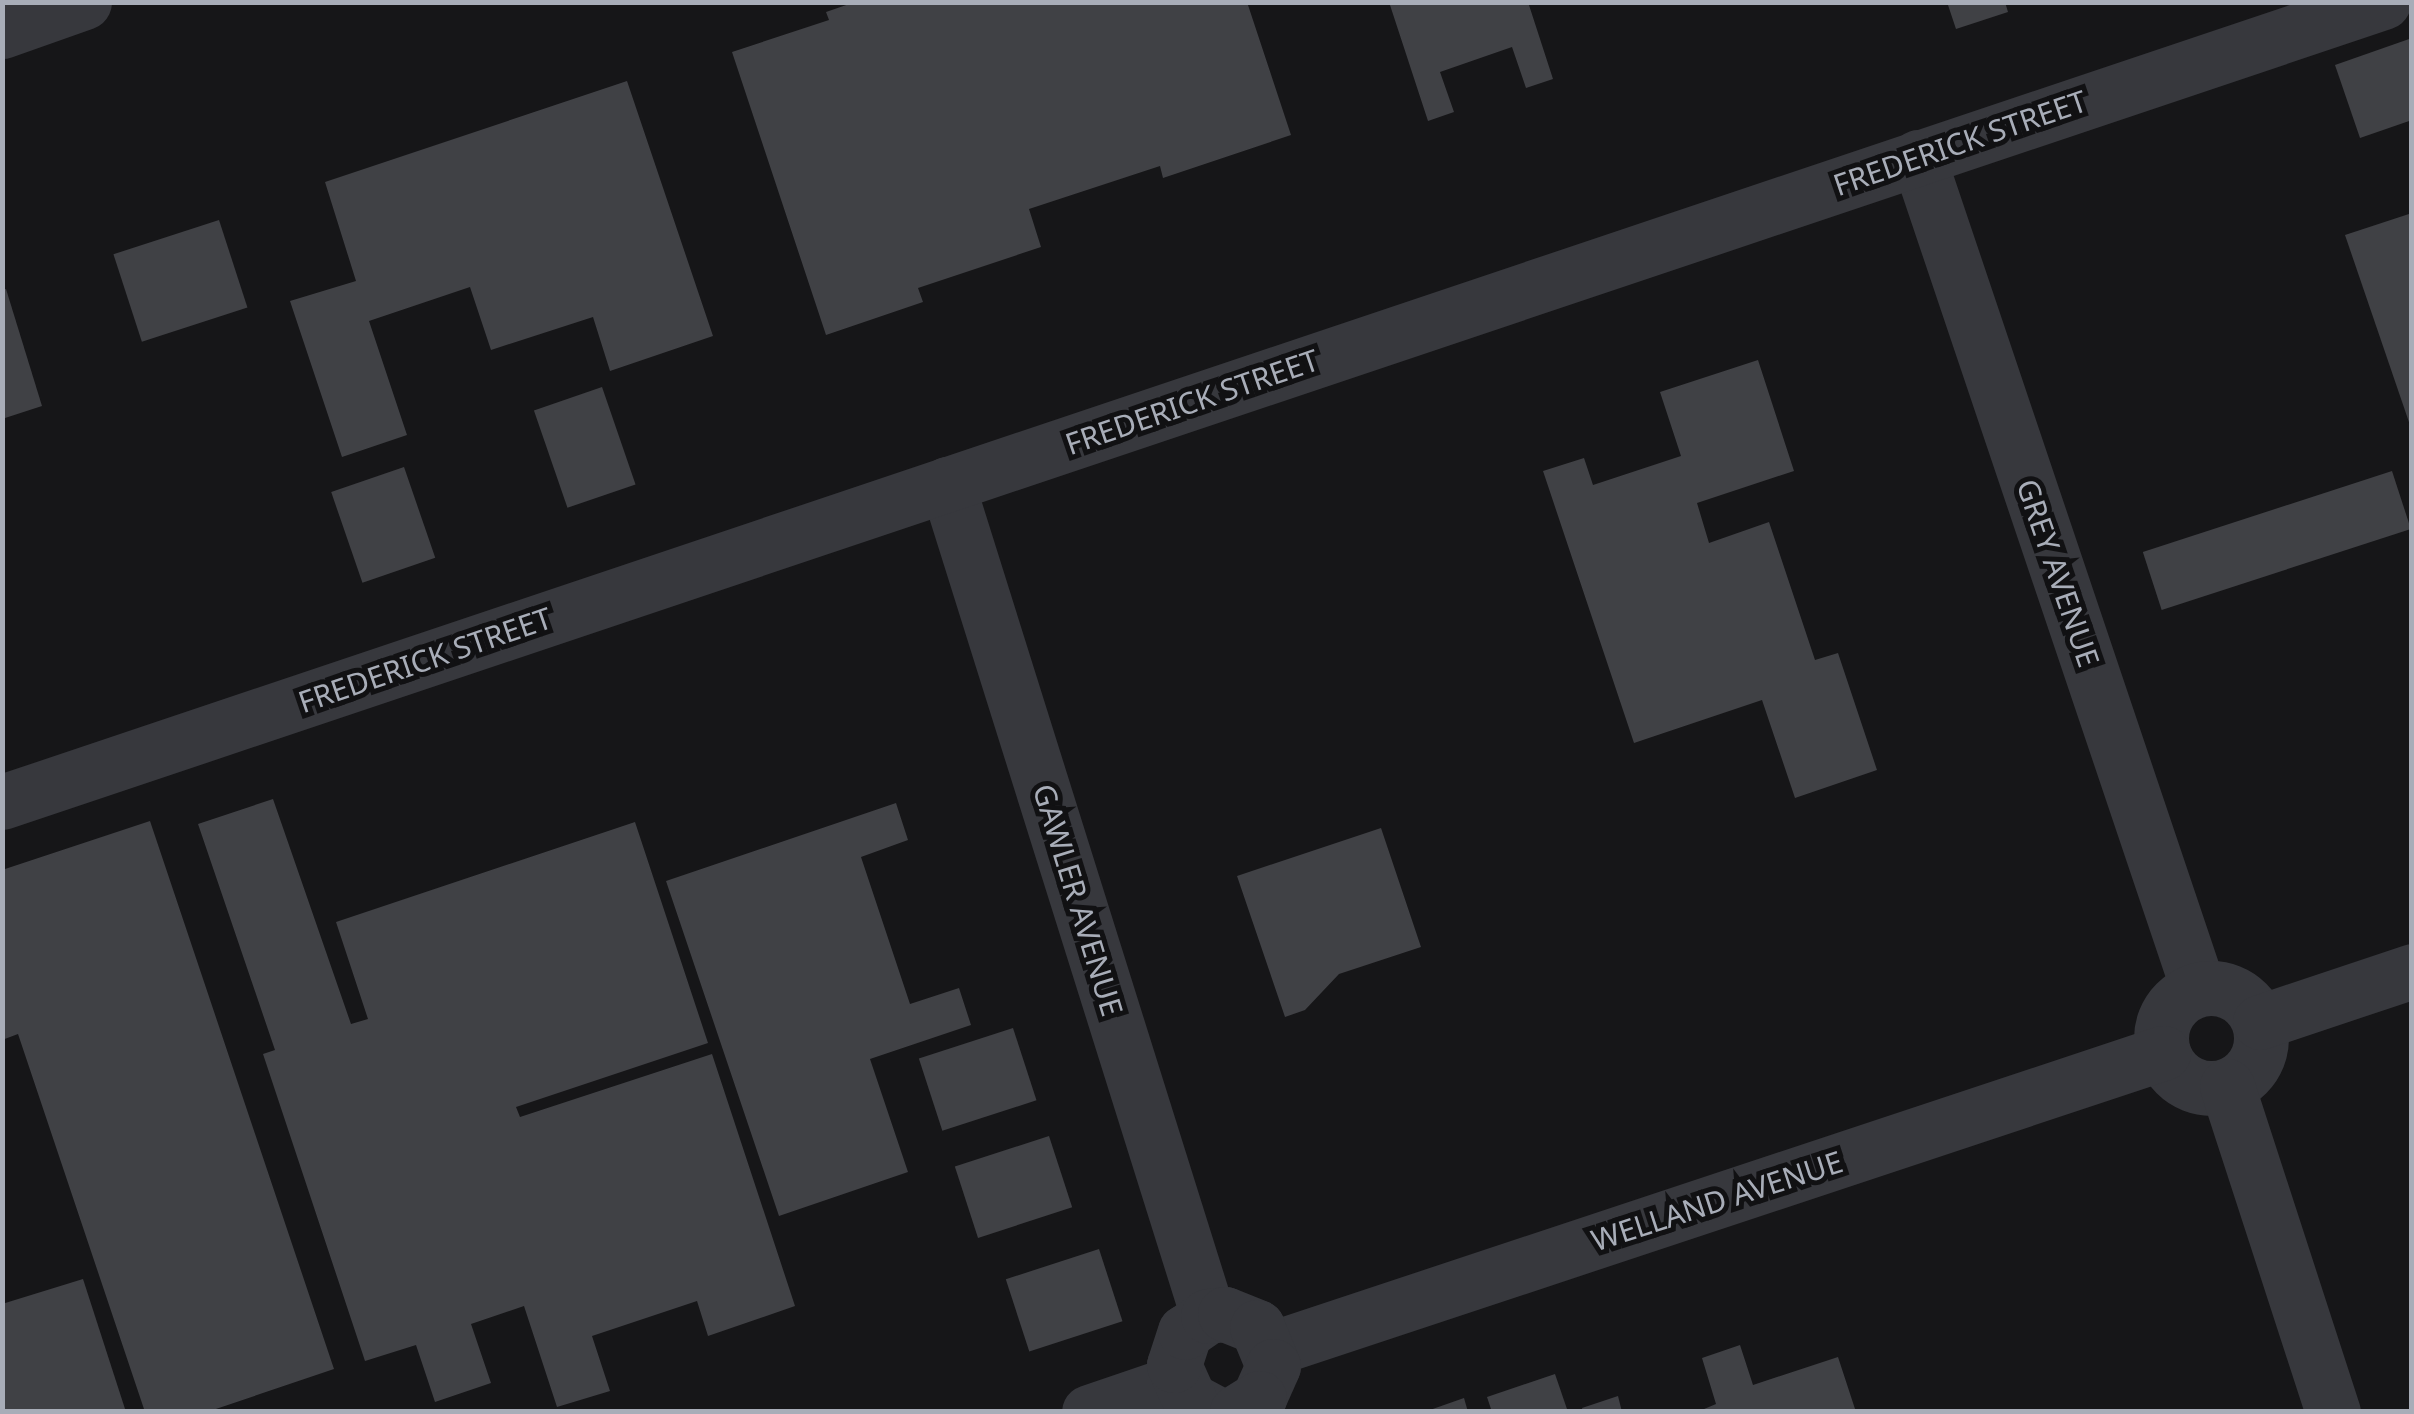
<!DOCTYPE html>
<html>
<head>
<meta charset="utf-8">
<style>
  body { margin:0 }
  #map { position:relative; width:2414px; height:1414px; overflow:hidden; background:#161618; font-family:"Noto Sans",sans-serif }
  div>[style] { position:absolute }
  .building>* { inset:0; background:#404145; transform-origin:0 0 }
  .minor>* { height:55px; margin:-27.5px; padding:0 27.5px; transform-origin:27.5px; border-radius:27.5px; background:#37383d }
  .minor>.ring { margin:-27.5px; padding:0; box-sizing:content-box; background:none; border:55px solid #37383d; border-radius:50% }
  span { translate:-50% -50%; white-space:nowrap; text-align:center; line-height:1.15; -webkit-text-stroke:10px #111113; paint-order:stroke }
  .street-label { font-size:30px; color:#a8adb8 }
  .frame { position:absolute; inset:0; border:5px solid #a8adb8; pointer-events:none }
</style>
</head>
<body>
<div id="map">
  <div class="building">
    <div style="clip-path:polygon(855px 2px,1247px 2px,1291px 135px,1163px 178px,1160px 166px,1029px 209px,1041px 247px,918px 288px,923px 302px,826px 335px,732px 52px,829px 20px,826px 12px)"></div>
    <div style="clip-path:polygon(1389px 2px,1528px 2px,1553px 79px,1526px 88px,1512px 47px,1440px 72px,1454px 112px,1428px 121px)"></div>
    <div style="clip-path:polygon(1947px 2px,2005px 2px,2008px 12px,1956px 29px)"></div>
    <div style="clip-path:polygon(2412px 38px,2412px 120px,2360px 138px,2335px 65px)"></div>
    <div style="clip-path:polygon(627px 81px,713px 336px,610px 371px,593px 317px,491px 350px,470px 287px,369px 321px,407px 435px,342px 457px,290px 301px,356px 281px,325px 182px)"></div>
    <div style="clip-path:polygon(2412px 213px,2412px 428px,2411px 428px,2345px 235px)"></div>
    <div style="left:219px;top:220px;width:92px;height:111px;rotate:72deg"></div>
    <div style="clip-path:polygon(6px 289px,42px 406px,2px 419px,2px 290px)"></div>
    <div style="clip-path:polygon(1758px 360px,1794px 471px,1697px 503px,1709px 543px,1769px 522px,1815px 660px,1838px 653px,1877px 770px,1795px 798px,1762px 700px,1634px 743px,1543px 471px,1584px 458px,1593px 485px,1681px 456px,1660px 392px)"></div>
    <div style="left:602px;top:387px;width:103px;height:72px;rotate:71deg"></div>
    <div style="left:404px;top:467px;width:96px;height:77px;rotate:71deg"></div>
    <div style="left:2392px;top:471px;width:61px;height:262px;rotate:72deg"></div>
    <div style="clip-path:polygon(273px 799px,351px 1024px,368px 1019px,336px 922px,635px 822px,708px 1043px,516px 1107px,520px 1117px,712px 1054px,795px 1306px,708px 1336px,697px 1301px,592px 1336px,610px 1391px,557px 1407px,524px 1306px,471px 1324px,491px 1383px,435px 1402px,416px 1345px,365px 1361px,263px 1054px,275px 1050px,198px 824px)"></div>
    <div style="clip-path:polygon(896px 803px,908px 840px,861px 857px,910px 1004px,959px 988px,971px 1025px,870px 1059px,908px 1172px,779px 1216px,666px 881px)"></div>
    <div style="clip-path:polygon(150px 821px,334px 1369px,207px 1412px,145px 1412px,18px 1034px,2px 1040px,2px 870px)"></div>
    <div style="clip-path:polygon(1381px 828px,1421px 947px,1339px 974px,1305px 1010px,1285px 1017px,1237px 876px)"></div>
    <div style="left:1013px;top:1028px;width:76px;height:99px;rotate:72deg"></div>
    <div style="left:1049px;top:1136px;width:75px;height:99px;rotate:72deg"></div>
    <div style="left:1099px;top:1249px;width:76px;height:98px;rotate:72deg"></div>
    <div style="clip-path:polygon(83px 1279px,126px 1412px,2px 1412px,2px 1304px)"></div>
    <div style="clip-path:polygon(1740px 1345px,1753px 1385px,1838px 1357px,1856px 1412px,1697px 1412px,1716px 1404px,1702px 1358px)"></div>
    <div style="clip-path:polygon(1555px 1374px,1568px 1412px,1492px 1412px,1487px 1397px)"></div>
    <div style="clip-path:polygon(1618px 1396px,1622px 1412px,1583px 1412px,1582px 1408px)"></div>
    <div style="clip-path:polygon(1464px 1398px,1468px 1412px,1427px 1412px,1427px 1411px)"></div>
  </div>
  <div class="minor">
    <div style="left:2px;top:31px;width:87px;rotate:-19.5deg"></div>
    <div style="left:1918px;top:157px;width:877px;rotate:71.38deg"></div>
    <div style="left:947px;top:484px;width:872px;rotate:72.58deg"></div>
    <div style="left:2px;top:802px;width:2512px;rotate:-18.57deg"></div>
    <div class="ring" style="left:2161px;top:988px;width:45px;height:45px"></div>
    <div style="left:2260px;top:1022px;width:160px;rotate:-18.5deg"></div>
    <div style="left:2227px;top:1086px;width:343px;rotate:72deg"></div>
    <div style="left:1271px;top:1349px;width:940px;rotate:-18.36deg"></div>
    <div style="left:1089px;top:1412px;width:93px;rotate:-18.8deg"></div>
    <div style="left:1213px;top:1412px;width:27px;rotate:-152deg"></div>
    <div style="left:1189px;top:1399px;width:37px;rotate:-114deg"></div>
    <div style="left:1174px;top:1365px;width:35px;rotate:-72deg"></div>
    <div style="left:1185px;top:1332px;width:28px;rotate:-35deg"></div>
    <div style="left:1208px;top:1316px;width:17px;rotate:-7deg"></div>
    <div style="left:1225px;top:1314px;width:35px;rotate:22deg"></div>
    <div style="left:1257px;top:1327px;width:42px;rotate:67.7deg"></div>
    <div style="left:1273px;top:1366px;width:35px;rotate:114deg"></div>
    <div style="left:1259px;top:1398px;width:26px;rotate:148deg"></div>
  </div>
  <div class="street-label">
    <span style="left:1960px;top:143px;rotate:-19deg">FREDERICK STREET</span>
    <span style="left:1192px;top:402px;rotate:-19deg">FREDERICK STREET</span>
    <span style="left:2058px;top:573px;rotate:71deg">GREY AVENUE</span>
    <span style="left:425px;top:660px;rotate:-19deg">FREDERICK STREET</span>
    <span style="left:1078px;top:900px;rotate:73deg">GAWLER AVENUE</span>
    <span style="left:1717px;top:1201px;rotate:-18deg">WELLAND AVENUE</span>
  </div>
  <div class="frame"></div>
</div>
</body>
</html>
